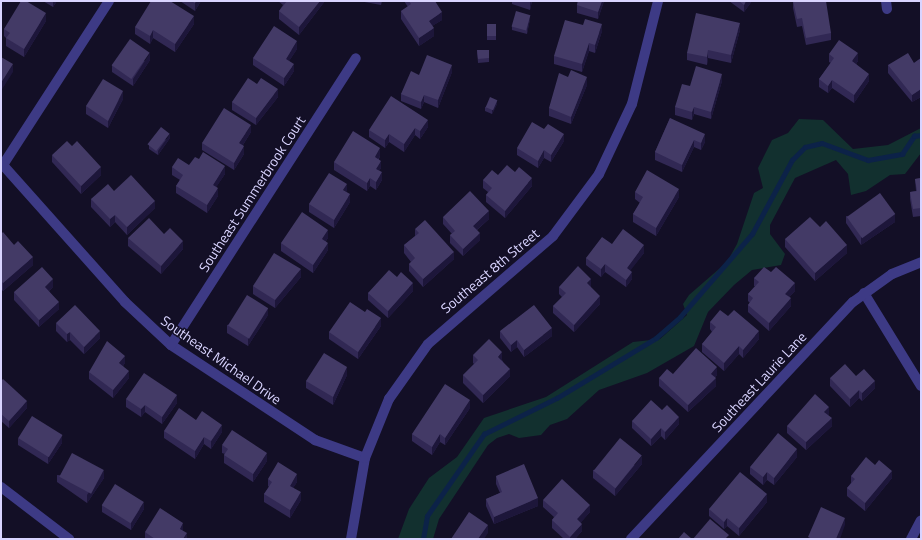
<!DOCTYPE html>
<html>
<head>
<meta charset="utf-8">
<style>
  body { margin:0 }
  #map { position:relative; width:922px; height:540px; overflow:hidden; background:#130f26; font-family:"Titillium Web",sans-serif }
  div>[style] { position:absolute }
  .green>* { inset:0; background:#12302f }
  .stream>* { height:4.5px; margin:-2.25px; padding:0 2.25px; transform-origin:2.25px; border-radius:2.25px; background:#0c2248 }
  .minor>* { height:10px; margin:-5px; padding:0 5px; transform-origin:5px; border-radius:5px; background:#3d3a85 }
  .wall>* { inset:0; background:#312854; transform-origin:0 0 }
  .shaded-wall>* { inset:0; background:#1d163a }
  .building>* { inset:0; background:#433a66; transform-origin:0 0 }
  span { translate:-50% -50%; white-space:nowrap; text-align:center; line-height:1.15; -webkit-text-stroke:3px #130f26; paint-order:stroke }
  .street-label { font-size:14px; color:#d9d4ff }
  .frame { position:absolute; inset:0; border:2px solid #d9d4ff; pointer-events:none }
</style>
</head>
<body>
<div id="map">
  <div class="green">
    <div style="clip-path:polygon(799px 119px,823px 120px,853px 149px,888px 145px,921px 128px,921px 153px,905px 174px,890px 175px,866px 191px,851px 195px,848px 174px,836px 160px,795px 178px,770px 225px,770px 234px,785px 254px,781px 265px,752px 270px,734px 285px,708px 312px,694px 346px,647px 373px,599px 390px,567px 419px,550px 425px,541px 435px,519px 438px,509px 434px,497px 438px,488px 445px,439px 519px,433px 539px,398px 539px,409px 509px,429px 478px,457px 457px,484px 418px,546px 397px,633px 342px,660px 339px,687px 315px,683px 304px,689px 295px,727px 262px,737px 244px,754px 193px,763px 188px,758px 168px,772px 140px,788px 133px)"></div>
  </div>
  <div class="stream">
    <div style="left:423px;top:539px;width:23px;rotate:-80deg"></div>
    <div style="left:427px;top:516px;width:100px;rotate:-55.2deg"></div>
    <div style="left:484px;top:434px;width:81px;rotate:-26.3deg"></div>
    <div style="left:557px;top:398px;width:116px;rotate:-31.2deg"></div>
    <div style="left:656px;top:338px;width:32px;rotate:-41deg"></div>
    <div style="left:680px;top:317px;width:110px;rotate:-49.1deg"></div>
    <div style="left:752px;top:234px;width:84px;rotate:-61.6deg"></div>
    <div style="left:792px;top:160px;width:18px;rotate:-45deg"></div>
    <div style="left:805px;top:147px;width:17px;rotate:-13deg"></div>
    <div style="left:822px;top:143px;width:49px;rotate:20.3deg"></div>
    <div style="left:868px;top:160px;width:35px;rotate:-10deg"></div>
    <div style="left:902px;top:154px;width:22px;rotate:-56deg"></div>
    <div style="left:914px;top:136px;width:7px;rotate:-8deg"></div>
  </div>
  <div class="minor">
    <div style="left:109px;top:1px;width:195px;rotate:122.9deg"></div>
    <div style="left:3px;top:165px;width:183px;rotate:48.3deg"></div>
    <div style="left:125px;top:302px;width:63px;rotate:43.1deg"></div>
    <div style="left:171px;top:345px;width:173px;rotate:33.4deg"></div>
    <div style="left:315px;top:440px;width:53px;rotate:19.8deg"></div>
    <div style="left:886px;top:1px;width:8px;rotate:83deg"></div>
    <div style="left:864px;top:293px;width:109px;rotate:58.5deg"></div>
    <div style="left:171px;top:345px;width:341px;rotate:-57.2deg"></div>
    <div style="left:1px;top:487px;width:86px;rotate:37.4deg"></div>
    <div style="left:351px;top:539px;width:82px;rotate:-80.2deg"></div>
    <div style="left:365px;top:458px;width:64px;rotate:-67.9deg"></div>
    <div style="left:389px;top:399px;width:67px;rotate:-54.7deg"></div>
    <div style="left:428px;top:344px;width:165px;rotate:-40.8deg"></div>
    <div style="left:553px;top:236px;width:77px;rotate:-53.4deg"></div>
    <div style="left:599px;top:174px;width:77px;rotate:-64.8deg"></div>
    <div style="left:632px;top:104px;width:106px;rotate:-75.8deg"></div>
    <div style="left:631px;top:539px;width:325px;rotate:-46.9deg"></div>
    <div style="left:853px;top:302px;width:48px;rotate:-35.7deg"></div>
    <div style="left:892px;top:274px;width:31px;rotate:-22deg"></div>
    <div style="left:911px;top:539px;width:21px;rotate:-62deg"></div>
  </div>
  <div class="wall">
    <div style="clip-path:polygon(43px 1px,57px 1px,53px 7px)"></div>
    <div style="clip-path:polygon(180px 1px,201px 1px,195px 11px)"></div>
    <div style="clip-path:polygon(278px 1px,325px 1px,299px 35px,279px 19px,279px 11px,283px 5px)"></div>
    <div style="clip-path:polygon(359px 1px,382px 1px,381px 5px)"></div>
    <div style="clip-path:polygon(404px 1px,435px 1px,442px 20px,432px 26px,434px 36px,419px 46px,401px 19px,401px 11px,408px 7px)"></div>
    <div style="clip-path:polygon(512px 1px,532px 1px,530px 10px,512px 4px)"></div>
    <div style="clip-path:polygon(578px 1px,604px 1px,598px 19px,577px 13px,577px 5px)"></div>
    <div style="clip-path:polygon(729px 1px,752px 1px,744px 12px)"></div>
    <div style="clip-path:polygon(793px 1px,831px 33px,831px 40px,806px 45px,802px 26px,797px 27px,793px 8px)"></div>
    <div style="clip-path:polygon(530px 19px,527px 34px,512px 30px,512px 26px)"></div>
    <div style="clip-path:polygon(46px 21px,24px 57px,6px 46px,6px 38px,4px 36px,4px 29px)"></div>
    <div style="clip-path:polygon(194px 24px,175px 52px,153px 38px,150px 44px,135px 34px,135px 27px)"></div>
    <div style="left:487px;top:24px;width:9px;height:16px"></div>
    <div style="clip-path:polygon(740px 30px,731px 63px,708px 58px,707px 65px,687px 60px,687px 53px)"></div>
    <div style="clip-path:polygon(602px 31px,595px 53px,589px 51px,582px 72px,554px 64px,554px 56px)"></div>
    <div style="clip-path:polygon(297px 49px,289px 61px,294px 71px,284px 86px,253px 65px,253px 58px)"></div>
    <div style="clip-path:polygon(477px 50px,489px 58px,489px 62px,478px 63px)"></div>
    <div style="clip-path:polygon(829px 54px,858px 61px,856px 64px,869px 81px,854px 103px,832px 88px,828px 93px,819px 87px,819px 79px,831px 63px,829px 62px)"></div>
    <div style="clip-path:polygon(921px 58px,921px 97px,912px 102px,888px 73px,888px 65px,914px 63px)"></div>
    <div style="clip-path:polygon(150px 60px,133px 86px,112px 72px,112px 65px)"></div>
    <div style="clip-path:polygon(452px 72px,438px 108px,424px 102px,421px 109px,401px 101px,401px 94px,419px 75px)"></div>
    <div style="clip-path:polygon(722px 81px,711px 119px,694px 114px,692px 120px,675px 115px,675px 107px,690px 86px)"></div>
    <div style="clip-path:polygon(257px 84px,278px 97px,256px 125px,232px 110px,232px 102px)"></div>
    <div style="clip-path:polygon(587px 85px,571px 124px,549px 116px,549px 108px)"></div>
    <div style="clip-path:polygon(123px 99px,108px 128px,86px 114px,86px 106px)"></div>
    <div style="clip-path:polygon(497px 104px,492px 114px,485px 111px,485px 107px)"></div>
    <div style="clip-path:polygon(670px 118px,705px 142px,701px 150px,694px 147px,682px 172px,655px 160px,655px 152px)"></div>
    <div style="clip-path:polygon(428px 127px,420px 139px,415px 135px,404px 152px,389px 142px,385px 148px,369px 137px,369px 130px)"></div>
    <div style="clip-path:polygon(251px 132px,243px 145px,244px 154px,234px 170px,202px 150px,202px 143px)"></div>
    <div style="clip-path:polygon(170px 138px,158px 155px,149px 149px,149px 145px)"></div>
    <div style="clip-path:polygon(564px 141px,551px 162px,544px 158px,538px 168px,517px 155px,517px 148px)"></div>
    <div style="clip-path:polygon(52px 155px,101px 175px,81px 194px,52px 162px)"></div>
    <div style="clip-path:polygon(380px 156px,379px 159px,381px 168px,379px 171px,382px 180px,376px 190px,370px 186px,367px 191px,334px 170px,334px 162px)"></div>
    <div style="clip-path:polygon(189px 165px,225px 174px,216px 187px,218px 196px,207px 213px,176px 193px,176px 186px,180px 180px,172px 175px,172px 167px)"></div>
    <div style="clip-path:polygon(515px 172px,532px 186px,505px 218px,486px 202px,486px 195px,488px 192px,483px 188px,483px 180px,498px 175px)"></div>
    <div style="clip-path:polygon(921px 178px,921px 216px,913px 217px,910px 199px,910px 192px,916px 191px,915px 179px)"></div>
    <div style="clip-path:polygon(114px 191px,155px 208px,127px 235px,115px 222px,110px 227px,91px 207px,91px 199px)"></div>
    <div style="clip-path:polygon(346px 192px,350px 202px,334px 228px,309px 212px,309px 204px)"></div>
    <div style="clip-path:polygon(635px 192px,679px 197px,656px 236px,633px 222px,633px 214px,640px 203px,635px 199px)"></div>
    <div style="clip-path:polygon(846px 216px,895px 222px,861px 245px,846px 223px)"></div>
    <div style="clip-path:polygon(443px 217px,489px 219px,477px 230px,480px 240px,463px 256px,450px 243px,450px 235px,452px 234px,443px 224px)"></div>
    <div style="clip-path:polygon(820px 227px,847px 253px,815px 281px,785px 247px,785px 239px)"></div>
    <div style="clip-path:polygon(415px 229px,454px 259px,423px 287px,409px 271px,409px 264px,411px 262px,404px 253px,404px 245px,415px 236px)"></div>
    <div style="clip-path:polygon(1px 234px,14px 245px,33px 265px,3px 291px,1px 289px)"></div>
    <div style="clip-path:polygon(164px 234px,183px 249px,161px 274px,128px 246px,128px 238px)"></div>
    <div style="clip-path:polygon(328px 238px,326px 241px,328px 250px,313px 273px,281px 251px,281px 243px)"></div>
    <div style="clip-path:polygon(612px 244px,644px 253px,630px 270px,632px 279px,626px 287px,605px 272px,601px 277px,586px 265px,586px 258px)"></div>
    <div style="clip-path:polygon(771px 272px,795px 291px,789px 297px,791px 306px,769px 331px,748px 312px,748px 305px,750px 303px,748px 301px,748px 294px,755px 286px,754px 286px,754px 278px)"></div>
    <div style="clip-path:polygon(301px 277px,275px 308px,253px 294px,253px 286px)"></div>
    <div style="clip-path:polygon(397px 277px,413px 291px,388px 318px,368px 300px,368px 293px)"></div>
    <div style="clip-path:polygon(591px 286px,590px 287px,600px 304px,574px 332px,553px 313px,553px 306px,562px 297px,559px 294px,559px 287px)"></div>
    <div style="clip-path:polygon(53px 287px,49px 291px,59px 309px,39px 327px,14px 300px,14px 292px)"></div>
    <div style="clip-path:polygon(921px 311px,921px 321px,920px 320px,920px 313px)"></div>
    <div style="clip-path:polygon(268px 315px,248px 346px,227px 333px,227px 325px)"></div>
    <div style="clip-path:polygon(728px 316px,759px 339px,743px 358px,739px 354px,724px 371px,702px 352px,702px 344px,712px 332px,710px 329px,710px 322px)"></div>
    <div style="clip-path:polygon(56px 323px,100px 338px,84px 354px,70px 340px,67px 342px,56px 331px)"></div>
    <div style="clip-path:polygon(381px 326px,358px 359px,329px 339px,329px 332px)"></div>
    <div style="clip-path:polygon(500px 331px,552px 336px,524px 357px,517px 347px,511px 352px,500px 338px)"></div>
    <div style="clip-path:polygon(473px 355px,502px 360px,510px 376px,483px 403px,463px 383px,463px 375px,474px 364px,473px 363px)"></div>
    <div style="clip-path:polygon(125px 363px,123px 366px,129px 378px,113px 398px,89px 379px,89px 372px)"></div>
    <div style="clip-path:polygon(673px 374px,717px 375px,715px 377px,716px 386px,688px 412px,659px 386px,659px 378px)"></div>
    <div style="clip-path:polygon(347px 375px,333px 405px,306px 388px,306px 381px)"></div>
    <div style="clip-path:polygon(856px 376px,875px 388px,862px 401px,859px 398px,850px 407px,830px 386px,830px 378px)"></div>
    <div style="clip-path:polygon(1px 381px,27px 408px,9px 428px,1px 421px)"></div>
    <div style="clip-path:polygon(126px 399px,177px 403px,162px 424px,145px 412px,141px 417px,126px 407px)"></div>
    <div style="clip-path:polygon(470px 408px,445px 445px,440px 442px,432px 455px,412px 441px,412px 434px)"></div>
    <div style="clip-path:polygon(662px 410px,679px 424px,665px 440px,661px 436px,651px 446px,632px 428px,632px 421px)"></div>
    <div style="clip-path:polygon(829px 414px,828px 415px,832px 426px,806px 450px,787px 433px,787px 426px)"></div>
    <div style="clip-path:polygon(196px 420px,222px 432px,211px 449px,204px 444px,195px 459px,164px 438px,164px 431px)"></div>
    <div style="clip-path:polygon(18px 438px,62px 443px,48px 464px,18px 445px)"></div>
    <div style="clip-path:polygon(222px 445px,267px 461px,253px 482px,224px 463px,224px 455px,225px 454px,222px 453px)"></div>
    <div style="clip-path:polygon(797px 457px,774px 485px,767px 480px,763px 485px,750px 474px,750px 467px)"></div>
    <div style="clip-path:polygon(642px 464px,615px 496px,593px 478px,593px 470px)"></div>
    <div style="clip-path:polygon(875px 465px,892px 478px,865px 511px,847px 496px,847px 488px,851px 483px,851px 476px)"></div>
    <div style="clip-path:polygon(57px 475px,104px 478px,87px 503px,57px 482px)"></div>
    <div style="clip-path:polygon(496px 476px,538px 506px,494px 524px,486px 506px,486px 499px,500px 493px,496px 484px)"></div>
    <div style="clip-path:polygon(268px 479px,297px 482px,293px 488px,301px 500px,290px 518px,264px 502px,264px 494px,269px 487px,268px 486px)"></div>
    <div style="clip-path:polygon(543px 500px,590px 512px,581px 522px,582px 531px,575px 539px,564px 539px,552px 528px,552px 520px,554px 517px,543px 507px)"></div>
    <div style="clip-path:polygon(767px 502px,739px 536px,727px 526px,724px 529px,709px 516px,709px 509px)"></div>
    <div style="clip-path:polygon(102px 505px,144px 509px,131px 530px,102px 512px)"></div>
    <div style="clip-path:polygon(145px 532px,187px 539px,145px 539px)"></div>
  </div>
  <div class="shaded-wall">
    <div style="clip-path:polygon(53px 1px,57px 1px,53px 7px)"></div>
    <div style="clip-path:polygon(196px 1px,201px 1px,195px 11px,195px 3px)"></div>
    <div style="clip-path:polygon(320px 1px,325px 1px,299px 35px,299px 27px)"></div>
    <div style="clip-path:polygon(530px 1px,532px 1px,530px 10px)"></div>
    <div style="clip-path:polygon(602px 1px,604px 1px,598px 19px,598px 12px)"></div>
    <div style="clip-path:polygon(746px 1px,752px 1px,744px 12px,744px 5px)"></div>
    <div style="clip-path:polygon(442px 12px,442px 20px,429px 28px,429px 21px)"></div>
    <div style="clip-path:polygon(46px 13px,46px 21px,24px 57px,24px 49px)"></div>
    <div style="clip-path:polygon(530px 15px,530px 19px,527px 34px,527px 30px)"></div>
    <div style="clip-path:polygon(194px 16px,194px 24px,175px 52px,175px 44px)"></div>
    <div style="clip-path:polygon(740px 23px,740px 30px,731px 63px,731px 55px)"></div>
    <div style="clip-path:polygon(602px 24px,602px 31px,595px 53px,595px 45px)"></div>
    <div style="clip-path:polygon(434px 28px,434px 36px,419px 46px,419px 38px)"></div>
    <div style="clip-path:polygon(153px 30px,153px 38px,150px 44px,150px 36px)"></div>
    <div style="clip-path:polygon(297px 41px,297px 49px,286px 66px,286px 59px)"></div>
    <div style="clip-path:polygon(589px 43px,589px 51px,582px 72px,582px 64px)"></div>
    <div style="clip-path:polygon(708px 50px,708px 58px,707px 65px,707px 57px)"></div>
    <div style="clip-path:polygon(150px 53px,150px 60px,133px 86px,133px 79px)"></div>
    <div style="clip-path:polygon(858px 53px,858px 61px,852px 69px,852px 61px)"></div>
    <div style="clip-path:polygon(13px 64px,13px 72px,1px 91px,1px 83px)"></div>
    <div style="clip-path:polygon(294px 64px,294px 71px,284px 86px,284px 78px)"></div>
    <div style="clip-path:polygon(452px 65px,452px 72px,438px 108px,438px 100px)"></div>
    <div style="clip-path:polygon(722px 74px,722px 81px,711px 119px,711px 112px)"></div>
    <div style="clip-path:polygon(869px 74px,869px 81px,854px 103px,854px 95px)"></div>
    <div style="clip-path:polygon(587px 77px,587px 85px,571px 124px,571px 117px)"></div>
    <div style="clip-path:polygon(832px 80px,832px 88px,828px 93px,828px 86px)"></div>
    <div style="clip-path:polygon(278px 89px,278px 97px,256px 125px,256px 118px)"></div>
    <div style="clip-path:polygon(921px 89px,921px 97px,912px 102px,912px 95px)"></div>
    <div style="clip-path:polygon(123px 91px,123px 99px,108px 128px,108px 121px)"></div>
    <div style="clip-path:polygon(424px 95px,424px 102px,421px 109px,421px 102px)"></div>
    <div style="clip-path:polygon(497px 100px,497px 104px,492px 114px,492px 110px)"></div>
    <div style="clip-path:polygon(694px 107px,694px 114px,692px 120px,692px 112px)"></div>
    <div style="clip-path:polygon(428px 120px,428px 127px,420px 139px,420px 131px)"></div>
    <div style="clip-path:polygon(251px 125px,251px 132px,239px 151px,239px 143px)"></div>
    <div style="clip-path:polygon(415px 128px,415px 135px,404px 152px,404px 144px)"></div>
    <div style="clip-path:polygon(170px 134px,170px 138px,158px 155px,158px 151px)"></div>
    <div style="clip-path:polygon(389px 134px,389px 142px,385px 148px,385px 140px)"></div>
    <div style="clip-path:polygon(564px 134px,564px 141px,551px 162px,551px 155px)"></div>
    <div style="clip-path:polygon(705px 134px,705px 142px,701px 150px,701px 143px)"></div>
    <div style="clip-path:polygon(694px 140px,694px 147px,682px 172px,682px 165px)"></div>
    <div style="clip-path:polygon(244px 146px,244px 154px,234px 170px,234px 163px)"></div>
    <div style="clip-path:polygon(380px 148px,380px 156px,375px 164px,375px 157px)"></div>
    <div style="clip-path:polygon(544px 150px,544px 158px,538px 168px,538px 161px)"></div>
    <div style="clip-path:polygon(381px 161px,381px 168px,376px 176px,376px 169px)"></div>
    <div style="clip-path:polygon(225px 166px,225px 174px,213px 192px,213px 185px)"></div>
    <div style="clip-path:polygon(101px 167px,101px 175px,81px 194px,81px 186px)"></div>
    <div style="clip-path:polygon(382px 172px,382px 180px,376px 190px,376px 182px)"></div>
    <div style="clip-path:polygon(370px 178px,370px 186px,367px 191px,367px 183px)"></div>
    <div style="clip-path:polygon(532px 178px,532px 186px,505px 218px,505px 211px)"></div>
    <div style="clip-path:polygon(347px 184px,347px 192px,343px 190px)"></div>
    <div style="clip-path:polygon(218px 188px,218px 196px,207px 213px,207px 205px)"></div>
    <div style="clip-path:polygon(679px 189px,679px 197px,656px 236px,656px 228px)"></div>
    <div style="clip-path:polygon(350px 194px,350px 202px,334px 228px,334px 220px)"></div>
    <div style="clip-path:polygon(155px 201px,155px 208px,127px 235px,127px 227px)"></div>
    <div style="clip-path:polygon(489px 211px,489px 219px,473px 233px,473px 226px)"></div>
    <div style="clip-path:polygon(895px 214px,895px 222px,861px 245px,861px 237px)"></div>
    <div style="clip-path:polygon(115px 215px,115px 222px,110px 227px,110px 219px)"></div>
    <div style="clip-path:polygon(328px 230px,328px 238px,322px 246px,322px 239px)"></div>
    <div style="clip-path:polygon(480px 233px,480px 240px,463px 256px,463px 249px)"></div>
    <div style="clip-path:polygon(183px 241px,183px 249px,161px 274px,161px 266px)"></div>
    <div style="clip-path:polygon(328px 243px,328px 250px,313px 273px,313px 265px)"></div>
    <div style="clip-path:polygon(644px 245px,644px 253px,627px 275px,627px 268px)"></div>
    <div style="clip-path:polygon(847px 245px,847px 253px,815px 281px,815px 273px)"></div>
    <div style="clip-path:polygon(454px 252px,454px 259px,423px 287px,423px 279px)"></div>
    <div style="clip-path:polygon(33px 257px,33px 265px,3px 291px,3px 283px)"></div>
    <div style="clip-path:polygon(605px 264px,605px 272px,601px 277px,601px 269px)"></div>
    <div style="clip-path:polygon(301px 269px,301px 277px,275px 308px,275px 300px)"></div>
    <div style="clip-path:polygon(632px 272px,632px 279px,626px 287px,626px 280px)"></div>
    <div style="clip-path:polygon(53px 279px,53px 287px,45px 294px,45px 287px)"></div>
    <div style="clip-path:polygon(591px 279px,591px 286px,587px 291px,587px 283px)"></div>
    <div style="clip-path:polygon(413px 283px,413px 291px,388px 318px,388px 311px)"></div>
    <div style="clip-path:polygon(795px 283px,795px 291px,785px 301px,785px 294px)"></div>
    <div style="clip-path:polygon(600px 296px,600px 304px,574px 332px,574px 325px)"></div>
    <div style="clip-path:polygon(791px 298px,791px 306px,769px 331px,769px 323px)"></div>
    <div style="clip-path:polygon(59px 302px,59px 309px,39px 327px,39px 320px)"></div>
    <div style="clip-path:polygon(268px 308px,268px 315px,248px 346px,248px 339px)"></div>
    <div style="clip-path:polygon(381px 318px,381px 326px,358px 359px,358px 352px)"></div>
    <div style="clip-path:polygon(552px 328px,552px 336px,524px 357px,524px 350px)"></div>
    <div style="clip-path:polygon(100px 331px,100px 338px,84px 354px,84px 347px)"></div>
    <div style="clip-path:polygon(759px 331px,759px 339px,743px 358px,743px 350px)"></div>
    <div style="clip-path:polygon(70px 332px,70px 340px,67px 342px,67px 334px)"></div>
    <div style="clip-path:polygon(517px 340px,517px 347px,511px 352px,511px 345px)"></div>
    <div style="clip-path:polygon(739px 346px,739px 354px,724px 371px,724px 363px)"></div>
    <div style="clip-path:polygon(502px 352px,502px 360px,498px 364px,498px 357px)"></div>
    <div style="clip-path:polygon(125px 356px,125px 363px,119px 371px,119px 363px)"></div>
    <div style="clip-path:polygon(347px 367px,347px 375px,333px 405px,333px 397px)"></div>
    <div style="clip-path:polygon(717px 367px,717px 375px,711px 381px,711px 374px)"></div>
    <div style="clip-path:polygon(510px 369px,510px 376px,483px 403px,483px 395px)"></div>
    <div style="clip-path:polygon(129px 371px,129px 378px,113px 398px,113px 390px)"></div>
    <div style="clip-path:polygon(716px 378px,716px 386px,688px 412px,688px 405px)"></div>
    <div style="clip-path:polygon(875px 381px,875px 388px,862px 401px,862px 393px)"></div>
    <div style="clip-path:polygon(859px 390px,859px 398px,850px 407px,850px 399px)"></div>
    <div style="clip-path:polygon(177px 395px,177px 403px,162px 424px,162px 417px)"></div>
    <div style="clip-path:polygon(470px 400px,470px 408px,445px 445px,445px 438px)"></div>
    <div style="clip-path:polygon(27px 401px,27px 408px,9px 428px,9px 421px)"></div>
    <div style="clip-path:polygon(145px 405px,145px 412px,141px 417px,141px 409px)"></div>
    <div style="clip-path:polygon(829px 407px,829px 414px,824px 419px,824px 412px)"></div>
    <div style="clip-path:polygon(679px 417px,679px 424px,665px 440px,665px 432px)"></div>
    <div style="clip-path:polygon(832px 418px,832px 426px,806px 450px,806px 442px)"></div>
    <div style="clip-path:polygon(222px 425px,222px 432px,211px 449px,211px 441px)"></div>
    <div style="clip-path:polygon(661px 428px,661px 436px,651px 446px,651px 439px)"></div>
    <div style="clip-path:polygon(440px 434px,440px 442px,432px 455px,432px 447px)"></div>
    <div style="clip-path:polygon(62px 435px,62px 443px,48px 464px,48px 456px)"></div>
    <div style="clip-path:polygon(204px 437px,204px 444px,195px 459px,195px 451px)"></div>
    <div style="clip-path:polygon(797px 449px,797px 457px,774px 485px,774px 478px)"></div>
    <div style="clip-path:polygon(267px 453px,267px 461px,253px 482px,253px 474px)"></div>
    <div style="clip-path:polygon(642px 456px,642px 464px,615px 496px,615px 489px)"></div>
    <div style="clip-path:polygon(104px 470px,104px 478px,87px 503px,87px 495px)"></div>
    <div style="clip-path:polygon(892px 471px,892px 478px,865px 511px,865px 503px)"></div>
    <div style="clip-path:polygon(767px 472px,767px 480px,763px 485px,763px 477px)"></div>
    <div style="clip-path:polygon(297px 474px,297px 482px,290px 493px,290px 486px)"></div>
    <div style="clip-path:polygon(301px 492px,301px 500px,290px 518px,290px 510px)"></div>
    <div style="clip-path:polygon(767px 494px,767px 502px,739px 536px,739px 528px)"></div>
    <div style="clip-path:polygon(538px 498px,538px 506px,494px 524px,494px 517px)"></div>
    <div style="clip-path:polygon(144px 502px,144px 509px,131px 530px,131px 523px)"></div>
    <div style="clip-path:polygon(590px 505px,590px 512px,577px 527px,577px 519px)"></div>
    <div style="clip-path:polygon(727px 518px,727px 526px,724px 529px,724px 522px)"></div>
    <div style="clip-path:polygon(845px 518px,845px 525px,840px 539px,836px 539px)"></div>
    <div style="clip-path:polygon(183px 523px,183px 531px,180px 529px)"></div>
    <div style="clip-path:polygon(582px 524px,582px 531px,575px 539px,570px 539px,570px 537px)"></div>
    <div style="clip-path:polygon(488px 525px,488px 533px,484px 539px,478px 539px)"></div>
    <div style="clip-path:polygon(187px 533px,187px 539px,183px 539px)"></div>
  </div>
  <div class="building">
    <div style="clip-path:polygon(21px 1px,26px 1px,46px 13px,24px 49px,6px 38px,10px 33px,4px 29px)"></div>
    <div style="clip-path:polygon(151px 1px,170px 1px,194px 16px,175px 44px,153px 30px,150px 36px,135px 27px)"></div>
    <div style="clip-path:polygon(191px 1px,196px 1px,195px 3px)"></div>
    <div style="clip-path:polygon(287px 1px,320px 1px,299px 27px,279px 11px)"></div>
    <div style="clip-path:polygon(409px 1px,435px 1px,442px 12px,429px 21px,434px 28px,419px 38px,401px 11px,411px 4px)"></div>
    <div style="clip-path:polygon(578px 1px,602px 1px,598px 12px,577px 5px)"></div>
    <div style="clip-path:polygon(739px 1px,746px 1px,744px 5px)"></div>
    <div style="clip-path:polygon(793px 1px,826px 1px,831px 33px,806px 38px,802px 18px,797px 19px)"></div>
    <div style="left:516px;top:11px;width:15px;height:16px;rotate:16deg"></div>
    <div style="clip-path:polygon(696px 13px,740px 23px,731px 55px,708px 50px,707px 57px,687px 53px)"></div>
    <div style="clip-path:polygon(585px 19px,602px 24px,595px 45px,589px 43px,582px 64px,554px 56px,565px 20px,583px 25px)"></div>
    <div style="left:487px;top:24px;width:9px;height:12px"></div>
    <div style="clip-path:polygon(274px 26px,297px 41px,286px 59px,294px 64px,284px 78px,253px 58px)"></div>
    <div style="left:130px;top:39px;width:24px;height:32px;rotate:35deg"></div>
    <div style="clip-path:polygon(839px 40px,858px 53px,852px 61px,869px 74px,854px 95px,832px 80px,828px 86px,819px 79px,834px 58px,829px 54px)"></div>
    <div style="clip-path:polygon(477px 50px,489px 50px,489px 58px,478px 59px)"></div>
    <div style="clip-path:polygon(908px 53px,914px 63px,921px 58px,921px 89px,912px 95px,888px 65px)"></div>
    <div style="clip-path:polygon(427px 55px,452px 65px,438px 100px,424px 95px,421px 102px,401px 94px,411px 71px,419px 75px)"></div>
    <div style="clip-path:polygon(1px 57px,13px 64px,1px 83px)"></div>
    <div style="clip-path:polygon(696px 66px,722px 74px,711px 112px,694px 107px,692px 112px,675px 107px,682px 84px,690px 86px)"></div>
    <div style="clip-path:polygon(571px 70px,587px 77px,571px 117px,549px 108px,559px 73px,568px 77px)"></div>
    <div style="clip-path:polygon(248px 78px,257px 84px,261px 78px,278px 89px,256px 118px,232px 102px)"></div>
    <div style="clip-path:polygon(103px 79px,123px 91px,108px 121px,86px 106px)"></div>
    <div style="clip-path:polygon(391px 96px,428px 120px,420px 131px,415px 128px,404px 144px,389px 134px,385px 140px,369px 130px)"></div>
    <div style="left:490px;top:97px;width:8px;height:11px;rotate:23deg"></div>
    <div style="clip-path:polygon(224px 108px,251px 125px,239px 143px,244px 146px,234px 163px,202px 143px)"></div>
    <div style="clip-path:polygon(670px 118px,705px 134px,701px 143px,694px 140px,682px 165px,655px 152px)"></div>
    <div style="clip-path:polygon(532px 122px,544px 129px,548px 124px,564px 134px,551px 155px,544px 150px,538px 161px,517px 148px)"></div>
    <div style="left:161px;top:127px;width:11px;height:22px;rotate:38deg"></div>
    <div style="clip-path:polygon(353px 131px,380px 148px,375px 157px,381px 161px,376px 169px,382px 172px,376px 182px,370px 178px,367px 183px,334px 162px)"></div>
    <div style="clip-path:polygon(67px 141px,72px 146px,77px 141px,101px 167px,81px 186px,52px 155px)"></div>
    <div style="clip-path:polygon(203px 152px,225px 166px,213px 185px,218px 188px,207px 205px,176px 186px,183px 175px,172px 167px,178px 158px,189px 165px,195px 157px,199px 159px)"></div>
    <div style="clip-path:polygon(507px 165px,515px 172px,519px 167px,532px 178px,505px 211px,486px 195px,492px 188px,483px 180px,492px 170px,498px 175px)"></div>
    <div style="clip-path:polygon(647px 170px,679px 189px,656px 228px,633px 214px,643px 197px,635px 192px)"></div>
    <div style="clip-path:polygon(329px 173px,347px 184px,343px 190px,350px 194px,334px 220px,309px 204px)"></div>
    <div style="clip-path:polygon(131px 175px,155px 201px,127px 227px,115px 215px,110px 219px,91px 199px,108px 184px,114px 191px)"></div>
    <div style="clip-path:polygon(921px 178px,921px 208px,913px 209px,910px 192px,917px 191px,915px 179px)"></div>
    <div style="clip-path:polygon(470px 191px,489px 211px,473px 226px,480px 233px,463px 249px,450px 235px,455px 231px,443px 217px)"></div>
    <div style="left:880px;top:193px;width:26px;height:41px;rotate:54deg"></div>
    <div style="clip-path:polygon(302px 212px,328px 230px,322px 239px,328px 243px,313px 265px,281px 243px)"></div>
    <div style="clip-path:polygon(810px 217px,820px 227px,826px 221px,847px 245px,815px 273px,785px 239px)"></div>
    <div style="clip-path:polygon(149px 218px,164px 234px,170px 228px,183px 241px,161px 266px,128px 238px)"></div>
    <div style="clip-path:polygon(425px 220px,454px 252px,423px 279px,409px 264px,415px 258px,404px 245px,419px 233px,415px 229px)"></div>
    <div style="clip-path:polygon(623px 229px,644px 245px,627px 268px,632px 272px,626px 280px,605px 264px,601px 269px,586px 258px,602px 237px,612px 244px)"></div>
    <div style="clip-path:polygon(3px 232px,14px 245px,18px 241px,33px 257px,3px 283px,1px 281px,1px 234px)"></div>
    <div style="clip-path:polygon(274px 253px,301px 269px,275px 300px,253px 286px)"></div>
    <div style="clip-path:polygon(578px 266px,591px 279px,587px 283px,600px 296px,574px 325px,553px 306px,566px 293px,559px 287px)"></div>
    <div style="clip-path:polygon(42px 267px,53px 279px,45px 287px,59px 302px,39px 320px,14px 292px)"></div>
    <div style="clip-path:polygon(764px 267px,771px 272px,776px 267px,795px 283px,785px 294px,791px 298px,769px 323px,748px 305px,753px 298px,748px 294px,759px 282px,754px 278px)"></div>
    <div style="clip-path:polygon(389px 270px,397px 277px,401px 272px,413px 283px,388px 311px,368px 293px)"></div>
    <div style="left:247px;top:295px;width:25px;height:36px;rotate:32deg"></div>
    <div style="clip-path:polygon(350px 302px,365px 312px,367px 309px,381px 318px,358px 352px,329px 332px)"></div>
    <div style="clip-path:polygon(75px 305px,100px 331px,84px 347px,70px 332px,67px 334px,56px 323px)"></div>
    <div style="clip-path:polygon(534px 305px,552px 328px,524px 350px,517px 340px,511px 345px,500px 331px)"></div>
    <div style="clip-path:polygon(720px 310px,728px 316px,734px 310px,759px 331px,743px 350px,739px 346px,724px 363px,702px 344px,716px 327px,710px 322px)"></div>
    <div style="clip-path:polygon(489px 339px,502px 352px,498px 357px,510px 369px,483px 395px,463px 375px,478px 360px,473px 355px)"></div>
    <div style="clip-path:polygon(107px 341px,125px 356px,119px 363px,129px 371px,113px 390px,89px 372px)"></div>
    <div style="clip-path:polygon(696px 348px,717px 367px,711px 374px,716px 378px,688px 405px,659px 378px,667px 369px,673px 374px)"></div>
    <div style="clip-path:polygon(324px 353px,347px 367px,333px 397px,306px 381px)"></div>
    <div style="clip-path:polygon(845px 364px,856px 376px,864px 369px,875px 381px,862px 393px,859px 390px,850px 399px,830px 378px)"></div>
    <div style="clip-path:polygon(144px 373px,177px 395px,162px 417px,145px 405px,141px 409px,126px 399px)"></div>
    <div style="clip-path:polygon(3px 379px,27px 401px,9px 421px,1px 414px,1px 381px)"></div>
    <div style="clip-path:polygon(445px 384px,470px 400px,445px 438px,440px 434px,432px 447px,412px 434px)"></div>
    <div style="clip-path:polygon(815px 394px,829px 407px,824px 412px,832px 418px,806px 442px,787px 426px)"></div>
    <div style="clip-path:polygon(651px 400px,662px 410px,667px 405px,679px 417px,665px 432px,661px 428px,651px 439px,632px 421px)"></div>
    <div style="clip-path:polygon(179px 408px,196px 420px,202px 411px,222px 425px,211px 441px,204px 437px,195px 451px,164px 431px)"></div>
    <div style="left:32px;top:416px;width:36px;height:26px;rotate:32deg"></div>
    <div style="clip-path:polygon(232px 430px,267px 453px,253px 474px,224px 455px,228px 449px,222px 445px)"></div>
    <div style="clip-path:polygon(778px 433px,797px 449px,774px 478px,767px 472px,763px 477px,750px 467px)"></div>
    <div style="left:620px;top:438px;width:28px;height:42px;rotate:39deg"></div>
    <div style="left:72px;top:453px;width:36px;height:27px;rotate:28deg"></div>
    <div style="clip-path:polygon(866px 457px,875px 465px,879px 460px,892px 471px,865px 503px,847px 488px,855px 479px,851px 476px)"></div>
    <div style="clip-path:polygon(278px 462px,297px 474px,290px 486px,301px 492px,290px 510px,264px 494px,272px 482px,268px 479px)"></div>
    <div style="clip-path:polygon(524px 464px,538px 498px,494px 517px,486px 499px,502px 492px,496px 476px)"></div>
    <div style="clip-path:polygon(740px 472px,767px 494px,739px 528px,727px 518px,724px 522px,709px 509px)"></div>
    <div style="clip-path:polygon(562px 479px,590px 505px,577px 519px,582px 524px,570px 537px,552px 520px,558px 513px,543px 500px)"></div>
    <div style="left:115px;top:484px;width:34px;height:25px;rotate:32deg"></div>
    <div style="clip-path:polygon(821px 507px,845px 518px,836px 539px,812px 539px,808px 537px)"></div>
    <div style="clip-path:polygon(160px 508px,183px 523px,180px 529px,187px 533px,183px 539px,155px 539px,145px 532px)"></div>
    <div style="clip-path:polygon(469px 512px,488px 525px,478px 539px,451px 539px)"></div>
    <div style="clip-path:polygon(710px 519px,729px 535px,725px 539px,693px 539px)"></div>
    <div style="clip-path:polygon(684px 532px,692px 539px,678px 539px)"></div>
  </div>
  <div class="street-label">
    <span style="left:252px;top:194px;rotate:-57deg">Southeast Summerbrook Court</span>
    <span style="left:490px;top:271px;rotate:-40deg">Southeast 8th Street</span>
    <span style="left:221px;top:360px;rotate:35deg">Southeast Michael Drive</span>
    <span style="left:759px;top:382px;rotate:-47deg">Southeast Laurie Lane</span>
  </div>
  <div class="frame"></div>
</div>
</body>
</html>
